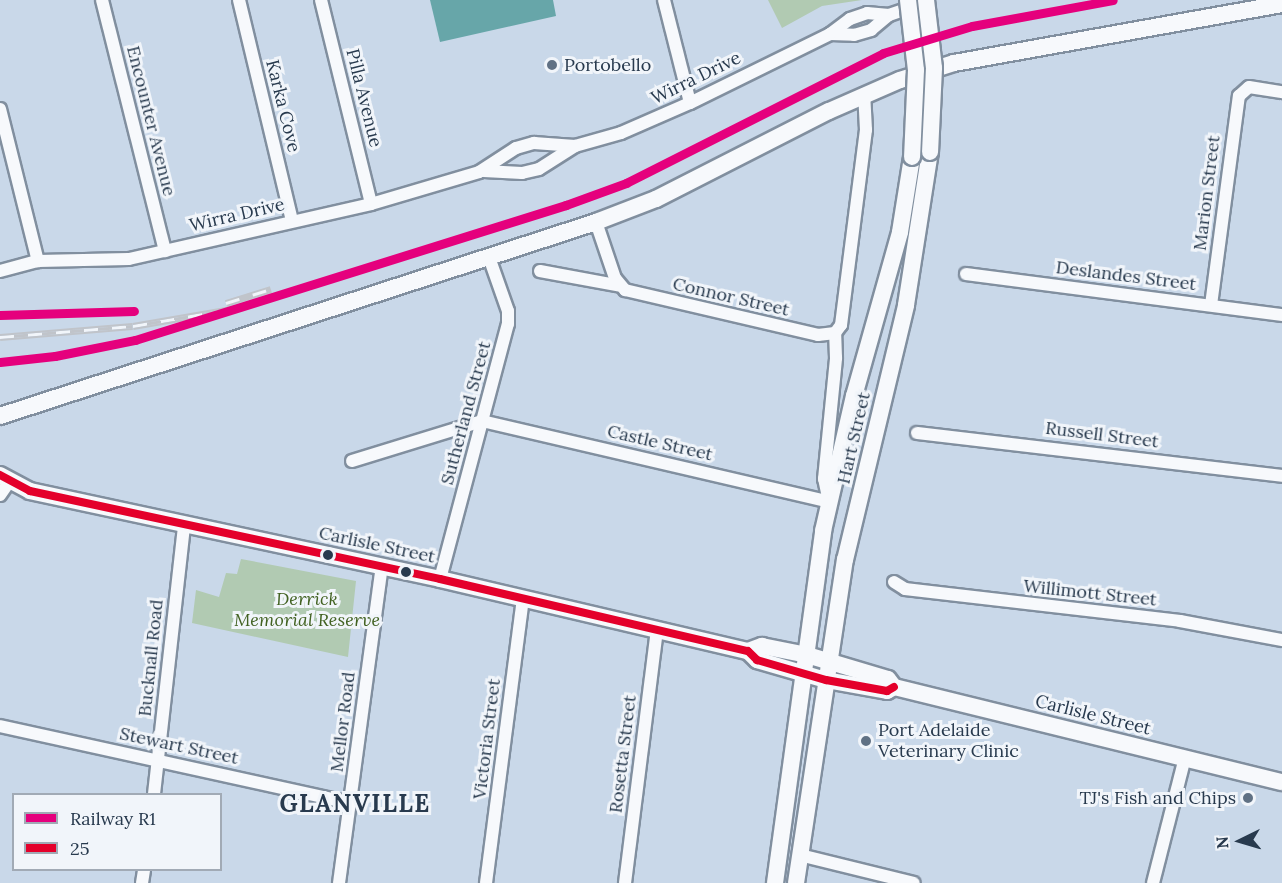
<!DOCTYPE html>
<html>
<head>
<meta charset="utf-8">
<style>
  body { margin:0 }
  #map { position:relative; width:1282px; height:883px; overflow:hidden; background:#c9d8e9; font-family:Lora,serif }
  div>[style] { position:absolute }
  .green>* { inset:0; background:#b1cab2 }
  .water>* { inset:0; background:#67a6a9 }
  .roads { filter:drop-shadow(2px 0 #818f9f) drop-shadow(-2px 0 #818f9f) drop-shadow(0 2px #818f9f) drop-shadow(0 -2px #818f9f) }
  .street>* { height:12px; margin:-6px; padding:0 6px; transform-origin:6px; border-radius:6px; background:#f7f9fc }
  .secondary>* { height:16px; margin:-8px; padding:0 8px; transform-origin:8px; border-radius:8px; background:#f7f9fc }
  .rail>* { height:7px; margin-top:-3.5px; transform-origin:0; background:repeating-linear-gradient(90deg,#f1f5fa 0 14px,#c0c4ca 0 28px); box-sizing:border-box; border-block:2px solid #c0c4ca }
  .bridges { filter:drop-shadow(2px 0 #818f9f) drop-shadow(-2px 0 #818f9f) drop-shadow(0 2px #818f9f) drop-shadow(0 -2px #818f9f) }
  .secondary-bridge>* { height:16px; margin:-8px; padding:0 8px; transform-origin:8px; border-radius:8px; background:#f7f9fc }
  .bus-1>* { height:8px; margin:-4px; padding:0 4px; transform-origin:4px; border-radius:4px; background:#e4002b }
  .rail-1>* { height:9px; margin:-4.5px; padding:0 4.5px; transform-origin:4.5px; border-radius:4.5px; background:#e5007d }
  .dots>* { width:16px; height:16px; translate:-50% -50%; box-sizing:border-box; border:3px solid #f1f5fa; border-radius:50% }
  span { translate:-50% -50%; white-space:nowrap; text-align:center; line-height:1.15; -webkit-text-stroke:6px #f1f5fa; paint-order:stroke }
  .poi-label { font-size:18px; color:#283a4e }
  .left { translate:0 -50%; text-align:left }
  .right { translate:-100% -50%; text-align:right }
  .street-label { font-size:18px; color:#283a4e }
  .park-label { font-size:18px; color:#426222; font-style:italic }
  .district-label { font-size:24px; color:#283a4e; font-weight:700; letter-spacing:1.5px }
  .legend { position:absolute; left:12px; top:793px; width:210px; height:78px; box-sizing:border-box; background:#f1f5fa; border:2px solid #a1aab5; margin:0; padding:8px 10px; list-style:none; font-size:18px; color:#283a4e }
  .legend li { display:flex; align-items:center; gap:12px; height:30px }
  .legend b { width:30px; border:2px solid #a1aab5 }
  .north { position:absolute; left:1210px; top:811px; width:60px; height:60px; -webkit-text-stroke:4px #f1f5fa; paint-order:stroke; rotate:265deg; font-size:16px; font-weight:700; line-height:24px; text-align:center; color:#283a4e }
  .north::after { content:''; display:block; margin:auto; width:21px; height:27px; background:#283a4e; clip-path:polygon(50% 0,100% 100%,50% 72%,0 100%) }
</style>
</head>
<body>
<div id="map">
  <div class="green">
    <div style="clip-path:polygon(768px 0,862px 0,822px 6px,782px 28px)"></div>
    <div style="clip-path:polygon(241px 559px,356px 581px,348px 657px,192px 623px,196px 590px,219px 597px,226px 573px,237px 574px)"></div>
  </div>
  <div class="water">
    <div style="clip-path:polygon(430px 0,553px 0,556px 16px,440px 42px)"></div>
  </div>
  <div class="roads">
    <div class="street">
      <div style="left:102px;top:0;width:259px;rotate:75.9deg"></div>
      <div style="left:239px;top:0;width:226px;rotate:76.5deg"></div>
      <div style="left:321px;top:0;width:210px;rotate:76.2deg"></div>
      <div style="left:664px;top:0;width:106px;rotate:75.8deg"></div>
      <div style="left:830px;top:34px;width:24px;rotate:2deg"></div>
      <div style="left:854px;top:35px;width:18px;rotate:-16deg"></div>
      <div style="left:871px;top:30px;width:23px;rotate:-40deg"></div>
      <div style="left:889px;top:15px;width:28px;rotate:-19deg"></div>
      <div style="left:0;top:109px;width:157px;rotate:76deg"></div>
      <div style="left:484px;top:171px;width:38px;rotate:3deg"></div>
      <div style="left:522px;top:173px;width:17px;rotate:-13deg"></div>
      <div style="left:539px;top:169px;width:43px;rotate:-32.6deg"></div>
      <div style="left:575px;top:146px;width:48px;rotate:-15.8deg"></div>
      <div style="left:621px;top:133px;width:75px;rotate:-23.5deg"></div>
      <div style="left:690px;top:103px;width:156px;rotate:-26.2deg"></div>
      <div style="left:830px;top:34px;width:25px;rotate:-37deg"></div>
      <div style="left:850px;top:19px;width:18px;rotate:-19deg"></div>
      <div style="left:867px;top:13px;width:22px;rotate:5deg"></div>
      <div style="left:596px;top:222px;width:59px;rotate:71.3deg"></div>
      <div style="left:615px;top:278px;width:16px;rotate:50deg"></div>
      <div style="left:625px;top:290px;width:198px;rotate:13.1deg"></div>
      <div style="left:818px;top:335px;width:17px;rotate:-7deg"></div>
      <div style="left:0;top:271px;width:39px;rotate:-15deg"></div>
      <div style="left:38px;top:261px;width:91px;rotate:-1.3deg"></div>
      <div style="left:129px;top:259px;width:248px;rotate:-12.8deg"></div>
      <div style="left:371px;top:204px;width:113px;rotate:-16.5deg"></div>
      <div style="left:479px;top:172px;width:44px;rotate:-33deg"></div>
      <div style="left:516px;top:148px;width:19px;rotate:-16deg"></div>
      <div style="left:534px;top:143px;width:41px;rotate:4.2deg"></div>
      <div style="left:540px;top:271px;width:82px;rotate:10.5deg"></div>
      <div style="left:966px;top:274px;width:319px;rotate:7.4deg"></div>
      <div style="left:1211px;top:305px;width:211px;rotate:-82.4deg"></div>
      <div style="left:1239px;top:96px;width:13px;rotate:-42deg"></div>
      <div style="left:1249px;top:87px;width:33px;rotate:9deg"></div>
      <div style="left:917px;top:433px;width:368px;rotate:6.7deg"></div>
      <div style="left:352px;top:461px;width:136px;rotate:-17.1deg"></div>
      <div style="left:482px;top:421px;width:356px;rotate:13.1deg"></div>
      <div style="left:829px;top:502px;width:24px;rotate:-102deg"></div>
      <div style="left:824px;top:479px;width:122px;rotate:-84.3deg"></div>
      <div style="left:836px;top:358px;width:25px;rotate:-92deg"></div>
      <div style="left:835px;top:333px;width:10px;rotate:-53deg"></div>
      <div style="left:841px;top:325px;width:197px;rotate:-82.7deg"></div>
      <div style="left:866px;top:130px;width:36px;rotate:-93deg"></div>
      <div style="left:0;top:495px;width:16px;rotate:-55deg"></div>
      <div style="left:440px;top:579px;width:264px;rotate:-75.1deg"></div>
      <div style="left:508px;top:324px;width:13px;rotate:-90deg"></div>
      <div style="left:508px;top:311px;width:57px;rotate:-109.4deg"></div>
      <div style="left:894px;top:582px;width:13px;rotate:32deg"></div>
      <div style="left:905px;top:589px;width:277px;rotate:6.6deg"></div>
      <div style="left:1180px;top:621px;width:104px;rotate:10.6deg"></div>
      <div style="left:0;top:726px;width:359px;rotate:12.4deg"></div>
      <div style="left:154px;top:794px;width:271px;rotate:-83.6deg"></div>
      <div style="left:800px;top:855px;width:117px;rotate:13.8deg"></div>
      <div style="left:142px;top:883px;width:13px;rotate:-81deg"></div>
      <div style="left:339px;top:883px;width:320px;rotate:-82.3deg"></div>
      <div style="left:486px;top:883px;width:286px;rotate:-82.6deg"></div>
      <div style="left:625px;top:883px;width:255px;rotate:-82.8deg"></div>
      <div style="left:1153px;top:883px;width:130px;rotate:-75.7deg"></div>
    </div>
    <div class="secondary">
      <div style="left:0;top:416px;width:627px;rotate:-18.03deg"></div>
      <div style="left:596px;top:222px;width:64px;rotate:-21deg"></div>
      <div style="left:656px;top:199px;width:194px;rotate:-27deg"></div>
      <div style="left:829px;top:111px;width:77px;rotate:-23.6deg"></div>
      <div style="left:900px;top:80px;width:57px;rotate:-17.5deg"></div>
      <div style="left:954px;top:63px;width:333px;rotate:-10.2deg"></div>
      <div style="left:0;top:475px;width:34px;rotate:28deg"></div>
      <div style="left:30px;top:491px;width:419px;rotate:12.1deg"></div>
      <div style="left:440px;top:579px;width:316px;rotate:13.2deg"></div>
      <div style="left:748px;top:651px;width:13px;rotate:45deg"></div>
      <div style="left:757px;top:660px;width:72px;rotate:16.2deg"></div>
      <div style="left:826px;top:680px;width:62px;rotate:10.2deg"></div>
      <div style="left:887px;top:691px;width:8px;rotate:-30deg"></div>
      <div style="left:748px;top:651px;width:15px;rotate:-20deg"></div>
      <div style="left:762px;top:646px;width:46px;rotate:11.3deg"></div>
      <div style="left:807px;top:655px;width:84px;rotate:16.5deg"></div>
      <div style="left:888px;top:679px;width:10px;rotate:53deg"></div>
      <div style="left:894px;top:687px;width:399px;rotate:13.8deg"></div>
      <div style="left:775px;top:883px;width:355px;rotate:-82.2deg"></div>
      <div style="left:823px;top:531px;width:139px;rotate:-77.1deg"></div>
      <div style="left:854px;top:396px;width:170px;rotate:-74.3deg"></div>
      <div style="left:900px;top:232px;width:76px;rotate:-80.9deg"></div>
      <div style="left:796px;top:883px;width:327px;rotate:-81.4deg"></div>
      <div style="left:845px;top:560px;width:262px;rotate:-76.5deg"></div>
      <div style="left:906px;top:305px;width:155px;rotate:-81.1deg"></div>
    </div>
  </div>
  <div class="rail">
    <div style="left:226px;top:303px;width:47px;rotate:-17.3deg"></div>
    <div style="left:0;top:337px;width:133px;rotate:-4.7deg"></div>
    <div style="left:133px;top:326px;width:112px;rotate:-9.8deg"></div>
  </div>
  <div class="bridges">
    <div class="secondary-bridge">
      <div style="left:908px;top:0;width:70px;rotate:83.5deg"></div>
      <div style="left:916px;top:70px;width:87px;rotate:92.6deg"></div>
      <div style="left:926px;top:0;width:68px;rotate:83.3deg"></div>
      <div style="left:934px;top:68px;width:84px;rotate:92.7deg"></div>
    </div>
  </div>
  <div class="bus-1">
    <div style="left:0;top:475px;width:34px;rotate:28deg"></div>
    <div style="left:30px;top:491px;width:419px;rotate:12.1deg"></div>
    <div style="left:440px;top:579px;width:316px;rotate:13.2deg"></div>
    <div style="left:748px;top:651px;width:13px;rotate:45deg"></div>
    <div style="left:757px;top:660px;width:72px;rotate:16.2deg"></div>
    <div style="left:826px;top:680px;width:62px;rotate:10.2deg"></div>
    <div style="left:887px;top:691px;width:8px;rotate:-30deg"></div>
  </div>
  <div class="rail-1">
    <div style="left:0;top:315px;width:134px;rotate:-1.7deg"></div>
    <div style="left:0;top:362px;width:55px;rotate:-6.2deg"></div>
    <div style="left:55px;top:356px;width:82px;rotate:-11.3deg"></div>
    <div style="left:135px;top:340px;width:452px;rotate:-17.4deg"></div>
    <div style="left:566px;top:205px;width:64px;rotate:-20.1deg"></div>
    <div style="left:626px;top:183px;width:288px;rotate:-26.8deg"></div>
    <div style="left:883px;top:53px;width:93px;rotate:-16.9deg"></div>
    <div style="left:972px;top:26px;width:143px;rotate:-10.4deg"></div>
  </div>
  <div class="dots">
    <div style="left:552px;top:65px;background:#607184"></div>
    <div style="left:328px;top:555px;background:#283a4e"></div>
    <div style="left:406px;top:572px;background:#283a4e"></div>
    <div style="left:866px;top:741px;background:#607184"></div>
    <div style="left:1248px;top:798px;background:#607184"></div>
  </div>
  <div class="poi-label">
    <span class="left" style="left:564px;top:65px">Portobello</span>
    <span class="left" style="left:878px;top:741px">Port Adelaide<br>Veterinary Clinic</span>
    <span class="right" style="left:1236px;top:798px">TJ's Fish and Chips</span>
  </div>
  <div class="street-label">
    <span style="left:696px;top:78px;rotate:-26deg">Wirra Drive</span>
    <span style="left:364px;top:98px;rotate:76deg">Pilla Avenue</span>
    <span style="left:283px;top:106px;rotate:76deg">Karka Cove</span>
    <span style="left:151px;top:121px;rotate:76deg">Encounter Avenue</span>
    <span style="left:1207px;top:193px;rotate:-83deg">Marion Street</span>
    <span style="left:237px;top:215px;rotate:-13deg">Wirra Drive</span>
    <span style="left:1126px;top:276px;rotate:7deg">Deslandes Street</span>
    <span style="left:731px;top:297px;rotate:13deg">Connor Street</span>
    <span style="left:466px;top:413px;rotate:-75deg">Sutherland Street</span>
    <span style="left:1102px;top:435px;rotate:7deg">Russell Street</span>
    <span style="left:854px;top:438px;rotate:-77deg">Hart Street</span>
    <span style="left:660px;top:443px;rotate:13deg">Castle Street</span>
    <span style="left:377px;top:545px;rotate:12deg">Carlisle Street</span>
    <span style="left:1090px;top:593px;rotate:6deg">Willimott Street</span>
    <span style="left:151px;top:658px;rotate:-84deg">Bucknall Road</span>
    <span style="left:1093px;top:715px;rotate:14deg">Carlisle Street</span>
    <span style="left:343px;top:722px;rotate:-83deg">Mellor Road</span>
    <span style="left:487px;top:739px;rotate:-83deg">Victoria Street</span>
    <span style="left:179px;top:746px;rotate:12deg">Stewart Street</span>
    <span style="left:623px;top:754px;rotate:-83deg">Rosetta Street</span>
  </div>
  <div class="park-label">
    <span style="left:307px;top:610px">Derrick<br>Memorial Reserve</span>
  </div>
  <div class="district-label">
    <span style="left:355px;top:804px">GLANVILLE</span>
  </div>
  <ul class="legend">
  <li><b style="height:8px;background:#e5007d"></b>Railway R1</li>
  <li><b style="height:8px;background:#e4002b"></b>25</li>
  </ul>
  <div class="north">N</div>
</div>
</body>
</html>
